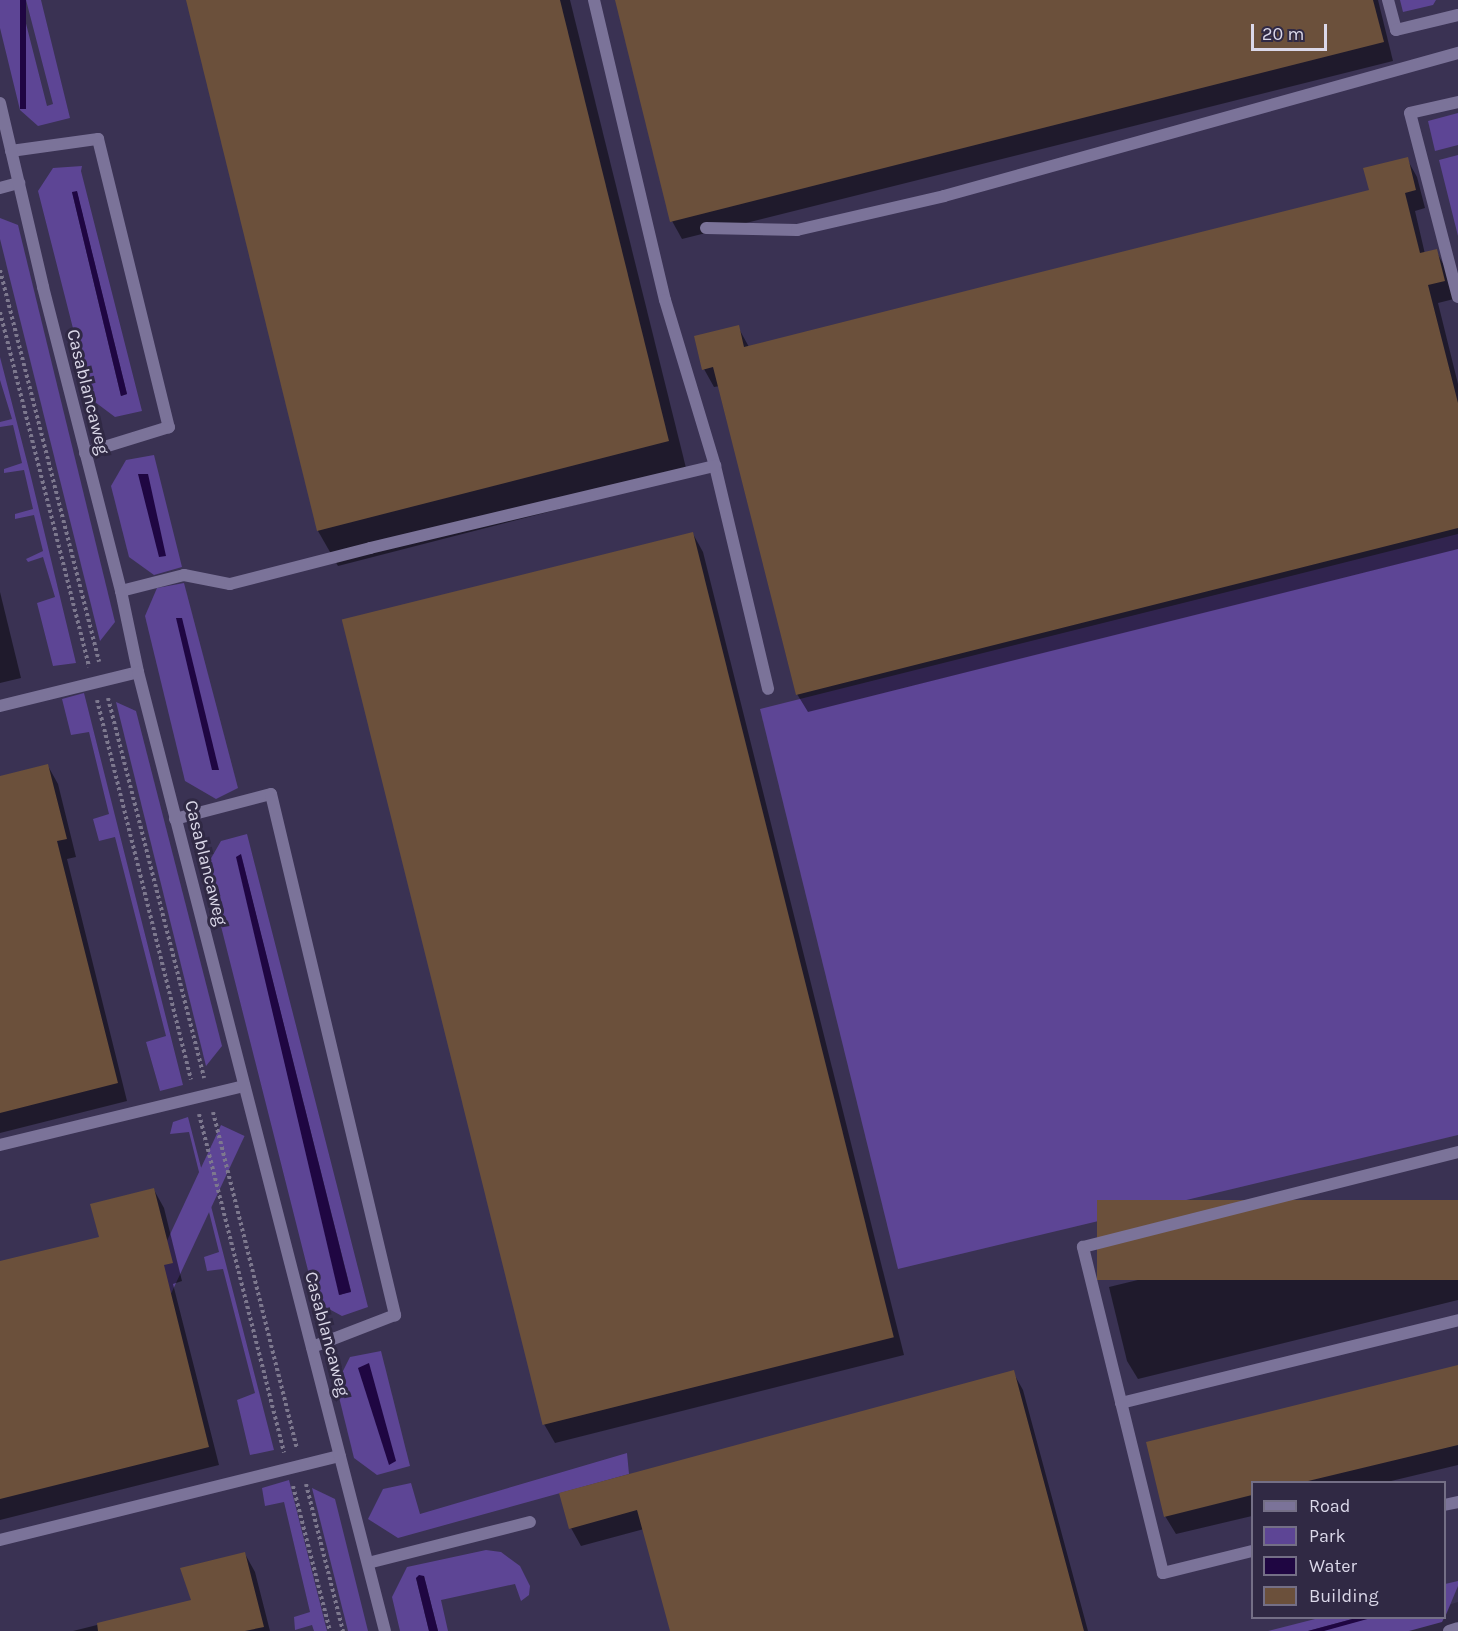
<!DOCTYPE html>
<html>
<head>
<meta charset="utf-8">
<style>
  body { margin:0 }
  #map { position:relative; width:1458px; height:1631px; overflow:hidden; background:#302944; font-family:Karla,sans-serif }
  div>[style] { position:absolute }
  .built>* { inset:0; background:#3a3253 }
  .green>* { inset:0; background:#5d4595; transform-origin:0 0 }
  .water>* { inset:0; background:#1f0642; transform-origin:0 0 }
  .shadow>* { inset:0; background:#0007 }
  .building>* { inset:0; background:#6b503b; transform-origin:0 0 }
  .path>* { height:4px; margin-top:-2px; transform-origin:0; background:repeating-linear-gradient(90deg,#7d788e 0 3px,transparent 0 6px) }
  .service>* { height:12px; margin:-6px; padding:0 6px; transform-origin:6px; border-radius:6px; background:#7b7399 }
  .minor>* { height:12px; margin:-6px; padding:0 6px; transform-origin:6px; border-radius:6px; background:#7b7399 }
  span { translate:-50% -50%; white-space:nowrap; text-align:center; line-height:1.15; -webkit-text-stroke:6px #302944; paint-order:stroke }
  .street-label { font-size:18px; color:#dbd8e9 }
  .legend { position:absolute; left:1251px; top:1481px; width:195px; height:138px; box-sizing:border-box; background:#302944; border:2px solid #746f86; margin:0; padding:8px 10px; list-style:none; font-size:18px; color:#dbd8e9 }
  .legend li { display:flex; align-items:center; gap:12px; height:30px }
  .legend b { width:30px; border:2px solid #746f86 }
  .scale { position:absolute; left:1251px; top:24px; width:76px; height:27px; box-sizing:border-box; border:3px solid #dbd8e9; border-top:0; padding-left:8px; font-size:18px; line-height:21px; white-space:nowrap; color:#dbd8e9; -webkit-text-stroke:4px #302944; paint-order:stroke }
</style>
</head>
<body>
<div id="map">
  <div class="built">
    <div style="clip-path:polygon(0 0,1458px 0,1458px 1602px,1445px 1606px,1444px 1482px,1252px 1482px,1252px 1618px,1405px 1618px,1357px 1631px,0 1631px)"></div>
  </div>
  <div class="green">
    <div style="clip-path:polygon(0 0,20px 0,47px 106px,53px 104px,26px 0,41px 0,70px 118px,38px 126px,20px 110px,0 28px)"></div>
    <div style="clip-path:polygon(1400px 0,1436px 0,1433px 5px,1403px 12px)"></div>
    <div style="clip-path:polygon(1458px 113px,1458px 145px,1435px 151px,1428px 121px)"></div>
    <div style="clip-path:polygon(1458px 155px,1458px 236px,1439px 160px)"></div>
    <div style="clip-path:polygon(evenodd,82px 166px,81px 171px,142px 411px,115px 417px,91px 399px,38px 191px,53px 168px,82px 166px,72px 192px,77px 192px,127px 394px,121px 396px,72px 192px)"></div>
    <div style="clip-path:polygon(0 218px,18px 225px,115px 622px,100px 641px,0 239px)"></div>
    <div style="clip-path:polygon(0 357px,31px 477px,76px 663px,53px 666px,37px 603px,55px 597px,43px 557px,28px 562px,26px 559px,43px 551px,34px 515px,15px 519px,15px 514px,33px 509px,24px 470px,4px 473px,4px 469px,22px 463px,13px 425px,0 427px,0 422px,12px 419px,0 380px)"></div>
    <div style="clip-path:polygon(154px 455px,182px 567px,154px 575px,129px 557px,111px 486px,126px 460px)"></div>
    <div style="clip-path:polygon(1458px 534px,1458px 1135px,898px 1269px,760px 709px)"></div>
    <div style="clip-path:polygon(184px 583px,238px 788px,216px 799px,185px 781px,145px 616px,157px 588px)"></div>
    <div style="clip-path:polygon(84px 693px,183px 1085px,160px 1091px,146px 1042px,166px 1036px,115px 837px,99px 841px,93px 819px,109px 814px,89px 732px,71px 735px,62px 699px)"></div>
    <div style="clip-path:polygon(116px 702px,136px 711px,222px 1046px,206px 1066px)"></div>
    <div style="clip-path:polygon(evenodd,247px 834px,368px 1307px,342px 1316px,316px 1302px,206px 867px,221px 841px,247px 834px,241px 855px,351px 1291px,340px 1295px,241px 855px)"></div>
    <div style="clip-path:polygon(188px 1117px,274px 1450px,250px 1455px,237px 1400px,255px 1393px,223px 1269px,207px 1271px,204px 1257px,219px 1252px,189px 1132px,170px 1134px,173px 1122px)"></div>
    <div style="left:221px;top:1125px;width:26px;height:317px;rotate:25deg"></div>
    <div style="clip-path:polygon(381px 1351px,410px 1466px,377px 1475px,354px 1458px,336px 1385px,350px 1357px)"></div>
    <div style="clip-path:polygon(627px 1453px,629px 1474px,398px 1538px,368px 1519px,383px 1489px,411px 1483px,420px 1514px)"></div>
    <div style="clip-path:polygon(289px 1480px,327px 1631px,314px 1631px,312px 1625px,295px 1630px,294px 1617px,310px 1612px,284px 1502px,265px 1506px,262px 1488px)"></div>
    <div style="clip-path:polygon(312px 1488px,335px 1499px,368px 1631px,348px 1631px)"></div>
    <div style="clip-path:polygon(486px 1550px,501px 1552px,520px 1566px,530px 1586px,529px 1595px,521px 1601px,515px 1584px,441px 1600px,448px 1631px,438px 1631px,424px 1576px,416px 1578px,429px 1631px,400px 1631px,392px 1597px,407px 1567px)"></div>
    <div style="clip-path:polygon(1458px 1581px,1458px 1586px,1445px 1617px,1445px 1584px)"></div>
    <div style="clip-path:polygon(1319px 1618px,1356px 1618px,1308px 1631px,1268px 1631px)"></div>
    <div style="clip-path:polygon(1369px 1618px,1444px 1618px,1442px 1622px,1409px 1631px,1321px 1631px)"></div>
  </div>
  <div class="water">
    <div style="left:20px;top:0;width:6px;height:109px"></div>
    <div style="clip-path:polygon(77px 191px,127px 394px,121px 396px,72px 192px)"></div>
    <div style="clip-path:polygon(138px 474px,148px 474px,166px 556px,159px 557px)"></div>
    <div style="clip-path:polygon(176px 618px,182px 618px,219px 770px,212px 770px)"></div>
    <div style="clip-path:polygon(241px 854px,351px 1292px,339px 1295px,236px 857px)"></div>
    <div style="clip-path:polygon(369px 1363px,396px 1461px,389px 1465px,358px 1368px)"></div>
    <div style="clip-path:polygon(419px 1575px,424px 1576px,438px 1631px,429px 1631px,416px 1578px)"></div>
    <div style="clip-path:polygon(1356px 1618px,1371px 1618px,1324px 1631px,1308px 1631px)"></div>
  </div>
  <div class="shadow">
    <div style="clip-path:polygon(187px 0,570px 0,688px 476px,338px 566px,318px 531px)"></div>
    <div style="clip-path:polygon(616px 0,1378px 0,1393px 61px,682px 239px,672px 221px)"></div>
    <div style="clip-path:polygon(1407px 159px,1417px 177px,1425px 208px,1415px 211px,1425px 254px,1436px 251px,1446px 269px,1454px 299px,1438px 303px,1458px 384px,1458px 549px,808px 712px,797px 694px,720px 386px,714px 387px,704px 369px,738px 327px,749px 347px,1371px 191px)"></div>
    <div style="clip-path:polygon(693px 534px,703px 552px,904px 1355px,555px 1443px,544px 1424px)"></div>
    <div style="clip-path:polygon(0 592px,21px 678px,0 683px)"></div>
    <div style="clip-path:polygon(48px 766px,58px 784px,76px 857px,67px 859px,127px 1101px,0 1133px,0 778px)"></div>
    <div style="clip-path:polygon(154px 1190px,164px 1208px,182px 1281px,173px 1284px,219px 1465px,0 1520px,0 1263px,101px 1238px)"></div>
    <div style="clip-path:polygon(1458px 1202px,1458px 1300px,1138px 1379px,1127px 1361px,1109px 1287px)"></div>
    <div style="clip-path:polygon(1458px 1367px,1458px 1465px,1387px 1482px,1252px 1482px,1252px 1516px,1176px 1534px,1165px 1516px)"></div>
    <div style="clip-path:polygon(1013px 1372px,1023px 1390px,1088px 1631px,672px 1631px,644px 1529px,581px 1546px,571px 1528px)"></div>
    <div style="clip-path:polygon(245px 1554px,255px 1572px,270px 1631px,73px 1631px,193px 1601px)"></div>
  </div>
  <div class="building">
    <div style="clip-path:polygon(186px 0,560px 0,669px 441px,317px 531px)"></div>
    <div style="clip-path:polygon(615px 0,1373px 0,1384px 42px,670px 222px)"></div>
    <div style="clip-path:polygon(1408px 157px,1416px 190px,1405px 193px,1420px 253px,1437px 249px,1445px 281px,1428px 285px,1458px 403px,1458px 528px,796px 695px,713px 367px,702px 370px,694px 336px,739px 325px,744px 347px,1057px 268px,1369px 190px,1363px 168px)"></div>
    <div style="left:693px;top:532px;width:830px;height:362px;rotate:76deg"></div>
    <div style="clip-path:polygon(48px 764px,67px 839px,57px 841px,118px 1083px,0 1113px,0 776px)"></div>
    <div style="clip-path:polygon(154px 1188px,173px 1263px,164px 1265px,209px 1447px,0 1499px,0 1261px,99px 1237px,90px 1204px)"></div>
    <div style="left:1458px;top:1200px;width:80px;height:361px;rotate:90deg"></div>
    <div style="clip-path:polygon(1458px 1365px,1458px 1445px,1304px 1482px,1252px 1482px,1252px 1495px,1164px 1517px,1146px 1442px)"></div>
    <div style="clip-path:polygon(1014px 1370px,1084px 1631px,670px 1631px,637px 1510px,569px 1529px,559px 1493px)"></div>
    <div style="clip-path:polygon(245px 1552px,264px 1627px,245px 1631px,98px 1631px,97px 1623px,191px 1600px,180px 1568px)"></div>
  </div>
  <div class="path">
    <div style="left:0;top:270px;width:404px;rotate:75.8deg"></div>
    <div style="left:0;top:312px;width:366px;rotate:75.9deg"></div>
    <div style="left:108px;top:698px;width:392px;rotate:75.8deg"></div>
    <div style="left:97px;top:700px;width:391px;rotate:76.1deg"></div>
    <div style="left:213px;top:1112px;width:346px;rotate:76deg"></div>
    <div style="left:199px;top:1114px;width:349px;rotate:75.9deg"></div>
    <div style="left:306px;top:1484px;width:152px;rotate:75.9deg"></div>
    <div style="left:293px;top:1486px;width:150px;rotate:75.7deg"></div>
  </div>
  <div class="service">
    <div style="left:594px;top:0;width:308px;rotate:76.7deg"></div>
    <div style="left:665px;top:300px;width:173px;rotate:73.2deg"></div>
    <div style="left:715px;top:466px;width:229px;rotate:76.6deg"></div>
    <div style="left:1388px;top:0;width:31px;rotate:75deg"></div>
    <div style="left:1396px;top:30px;width:64px;rotate:-13.6deg"></div>
    <div style="left:1458px;top:102px;width:49px;rotate:167.1deg"></div>
    <div style="left:1410px;top:113px;width:190px;rotate:75.4deg"></div>
    <div style="left:11px;top:151px;width:88px;rotate:-7.9deg"></div>
    <div style="left:98px;top:139px;width:297px;rotate:76.2deg"></div>
    <div style="left:169px;top:427px;width:88px;rotate:162.8deg"></div>
    <div style="left:0;top:188px;width:20px;rotate:-15deg"></div>
    <div style="left:706px;top:228px;width:91px;rotate:1.3deg"></div>
    <div style="left:797px;top:230px;width:151px;rotate:-13deg"></div>
    <div style="left:944px;top:196px;width:534px;rotate:-15.55deg"></div>
    <div style="left:121px;top:591px;width:65px;rotate:-14.3deg"></div>
    <div style="left:184px;top:575px;width:47px;rotate:11.1deg"></div>
    <div style="left:230px;top:584px;width:145px;rotate:-14.4deg"></div>
    <div style="left:370px;top:548px;width:355px;rotate:-13.4deg"></div>
    <div style="left:0;top:706px;width:142px;rotate:-13.8deg"></div>
    <div style="left:175px;top:819px;width:99px;rotate:-14.6deg"></div>
    <div style="left:271px;top:794px;width:536px;rotate:76.61deg"></div>
    <div style="left:395px;top:1315px;width:89px;rotate:158.9deg"></div>
    <div style="left:0;top:1145px;width:251px;rotate:-13.6deg"></div>
    <div style="left:1121px;top:1403px;width:347px;rotate:-13.8deg"></div>
    <div style="left:1444px;top:1505px;width:14px;rotate:-12deg"></div>
    <div style="left:0;top:1540px;width:350px;rotate:-13.9deg"></div>
    <div style="left:1252px;top:1551px;width:92px;rotate:166.1deg"></div>
    <div style="left:1163px;top:1573px;width:336px;rotate:-103.8deg"></div>
    <div style="left:1083px;top:1247px;width:387px;rotate:-14.2deg"></div>
    <div style="left:368px;top:1563px;width:167px;rotate:-14.2deg"></div>
  </div>
  <div class="minor">
    <div style="left:0;top:103px;width:189px;rotate:76.8deg"></div>
    <div style="left:43px;top:287px;width:314px;rotate:75.6deg"></div>
    <div style="left:121px;top:591px;width:83px;rotate:78.1deg"></div>
    <div style="left:138px;top:672px;width:990px;rotate:75.56deg"></div>
    <div style="left:1449px;top:1631px;width:9px;rotate:-18deg"></div>
  </div>
  <div class="street-label">
    <span style="left:88px;top:392px;rotate:76deg">Casablancaweg</span>
    <span style="left:206px;top:863px;rotate:76deg">Casablancaweg</span>
    <span style="left:327px;top:1334px;rotate:75deg">Casablancaweg</span>
  </div>
  <ul class="legend">
  <li><b style="height:8px;background:#7b7399"></b>Road</li>
  <li><b style="height:16px;background:#5d4595"></b>Park</li>
  <li><b style="height:16px;background:#1f0642"></b>Water</li>
  <li><b style="height:16px;background:#6b503b"></b>Building</li>
  </ul>
  <div class="scale">20 m</div>
</div>
</body>
</html>
